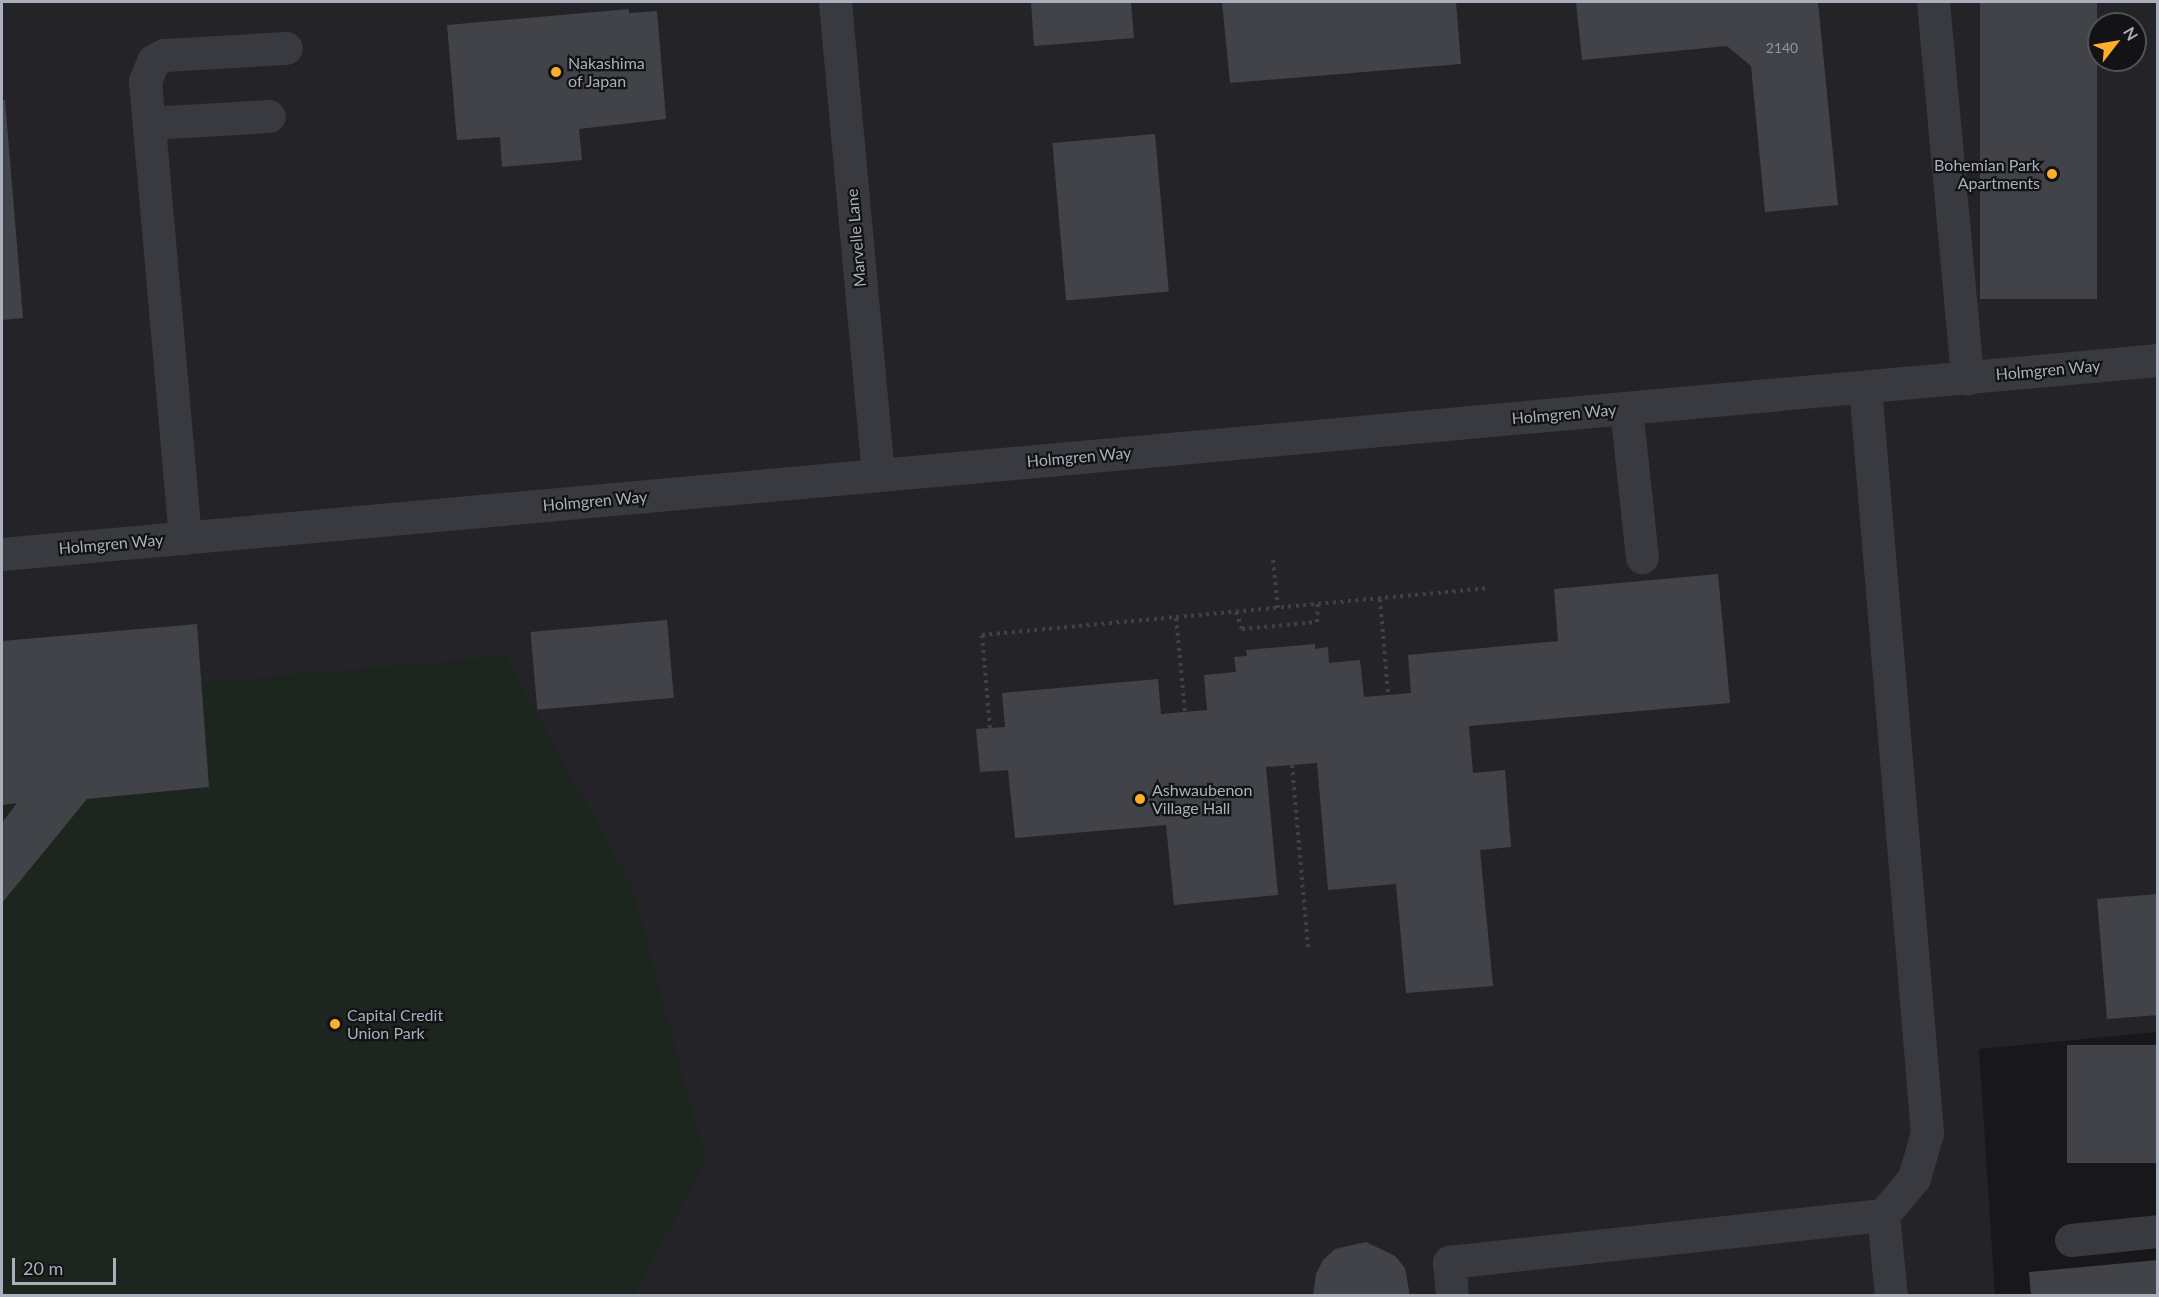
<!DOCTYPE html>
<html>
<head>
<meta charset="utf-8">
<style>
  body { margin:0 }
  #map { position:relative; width:2159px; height:1297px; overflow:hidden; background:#18181a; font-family:Lato,sans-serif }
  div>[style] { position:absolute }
  .built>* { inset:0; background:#242428 }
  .green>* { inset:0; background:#1d261e }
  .building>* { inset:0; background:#424348; transform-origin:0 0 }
  .path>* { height:4px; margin-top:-2px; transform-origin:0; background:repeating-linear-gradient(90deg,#3f4147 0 3px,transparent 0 7.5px) }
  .minor>* { height:33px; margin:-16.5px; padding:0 16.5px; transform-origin:16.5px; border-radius:16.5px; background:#393a40 }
  .dots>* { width:16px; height:16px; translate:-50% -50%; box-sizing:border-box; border:3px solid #131315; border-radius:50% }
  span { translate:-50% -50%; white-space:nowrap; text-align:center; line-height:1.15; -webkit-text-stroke:4.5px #131315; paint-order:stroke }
  .number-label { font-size:14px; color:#8f959e }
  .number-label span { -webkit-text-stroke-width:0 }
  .poi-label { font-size:16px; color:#a9b0bb }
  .left { translate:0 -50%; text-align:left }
  .right { translate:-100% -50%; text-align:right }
  .street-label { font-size:16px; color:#a9b0bb }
  .frame { position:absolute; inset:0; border:3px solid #a9b0bb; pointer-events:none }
  .north { position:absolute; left:2087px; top:12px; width:60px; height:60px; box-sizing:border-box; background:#131315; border:2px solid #4f5257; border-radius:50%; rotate:59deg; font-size:16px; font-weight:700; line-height:24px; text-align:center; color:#a9b0bb }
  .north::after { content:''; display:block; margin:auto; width:21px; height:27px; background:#ffad2b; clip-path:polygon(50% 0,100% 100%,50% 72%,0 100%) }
  .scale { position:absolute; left:12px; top:1258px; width:104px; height:27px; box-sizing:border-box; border:3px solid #a9b0bb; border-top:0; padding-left:8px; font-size:18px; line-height:21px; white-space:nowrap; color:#a9b0bb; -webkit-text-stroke:4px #131315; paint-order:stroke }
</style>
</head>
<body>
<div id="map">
  <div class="built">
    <div style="clip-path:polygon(evenodd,2px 2px,2157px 2px,2157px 1032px,1979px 1049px,1995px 1295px,2px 1296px,2px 2px,2099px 24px,2135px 24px,2135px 60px,2099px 60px,2099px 24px)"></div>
  </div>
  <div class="green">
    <div style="clip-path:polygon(197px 624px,201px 683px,505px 656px,632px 887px,706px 1162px,633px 1295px,2px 1296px,2px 641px)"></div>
  </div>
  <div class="building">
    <div style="clip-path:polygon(1031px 2px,1131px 2px,1134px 38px,1034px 46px)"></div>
    <div style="clip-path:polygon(1222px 2px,1456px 2px,1461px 64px,1230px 83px)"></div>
    <div style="clip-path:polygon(1576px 2px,1818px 2px,1838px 205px,1765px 212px,1751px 66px,1727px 46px,1582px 60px)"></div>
    <div style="left:1980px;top:2px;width:117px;height:297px"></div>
    <div style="clip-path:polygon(629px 9px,629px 13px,657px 11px,666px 119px,579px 129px,582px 160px,502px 167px,500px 137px,457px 140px,447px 25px)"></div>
    <div style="clip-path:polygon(2px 100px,5px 100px,23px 318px,2px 320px)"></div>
    <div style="left:1155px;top:134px;width:158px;height:103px;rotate:85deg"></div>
    <div style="clip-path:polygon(1718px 574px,1730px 703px,1469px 726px,1473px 773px,1505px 770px,1511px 847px,1480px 850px,1493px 986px,1406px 993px,1396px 884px,1328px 890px,1317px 763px,1266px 767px,1278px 895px,1174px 905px,1166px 825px,1015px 838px,1008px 770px,980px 772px,976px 729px,1005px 727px,1002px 693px,1158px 679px,1161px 714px,1207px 710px,1204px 675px,1236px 672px,1234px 657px,1247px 656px,1246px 650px,1315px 644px,1315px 649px,1328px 647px,1329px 663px,1360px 660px,1364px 697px,1411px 693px,1408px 655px,1558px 641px,1554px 589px)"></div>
    <div style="left:667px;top:620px;width:78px;height:137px;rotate:85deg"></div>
    <div style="clip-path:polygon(197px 624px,209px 787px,87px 799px,2px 903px,2px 823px,17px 803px,2px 805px,2px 641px)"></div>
    <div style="clip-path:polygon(2158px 894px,2158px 1015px,2107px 1019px,2097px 899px)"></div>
    <div style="left:2158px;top:1045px;width:118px;height:91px;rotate:90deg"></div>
    <div style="clip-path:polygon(1366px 1242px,1395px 1256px,1405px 1268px,1410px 1296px,1313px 1296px,1316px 1274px,1323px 1260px,1335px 1249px)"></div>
    <div style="clip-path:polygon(2158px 1260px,2158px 1296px,2031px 1296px,2029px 1272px)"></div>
  </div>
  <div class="path">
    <div style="left:1273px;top:560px;width:48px;rotate:84.1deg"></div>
    <div style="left:1380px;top:599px;width:96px;rotate:85.2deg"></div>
    <div style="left:1236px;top:612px;width:18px;rotate:71deg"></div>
    <div style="left:1242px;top:629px;width:75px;rotate:-5.3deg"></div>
    <div style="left:1317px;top:622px;width:18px;rotate:-87deg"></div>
    <div style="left:1176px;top:618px;width:94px;rotate:84.5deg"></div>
    <div style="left:990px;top:728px;width:93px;rotate:-94.9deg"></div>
    <div style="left:982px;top:635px;width:510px;rotate:-5.29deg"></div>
    <div style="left:1292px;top:765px;width:184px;rotate:85deg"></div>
  </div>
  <div class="minor">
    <div style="left:835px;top:2px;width:475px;rotate:84.8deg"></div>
    <div style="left:1933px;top:2px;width:378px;rotate:84.8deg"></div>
    <div style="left:149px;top:123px;width:120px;rotate:-3.3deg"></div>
    <div style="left:1865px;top:387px;width:749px;rotate:85.25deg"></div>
    <div style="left:1927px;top:1133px;width:47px;rotate:106.1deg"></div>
    <div style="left:1914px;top:1178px;width:48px;rotate:130deg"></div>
    <div style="left:1883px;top:1215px;width:81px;rotate:84.4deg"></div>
    <div style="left:1626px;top:408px;width:150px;rotate:83.9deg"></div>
    <div style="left:185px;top:538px;width:459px;rotate:-95deg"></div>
    <div style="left:145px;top:81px;width:22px;rotate:-68deg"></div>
    <div style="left:153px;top:61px;width:13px;rotate:-29deg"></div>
    <div style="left:164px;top:55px;width:122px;rotate:-3.3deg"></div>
    <div style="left:2px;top:554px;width:2165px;rotate:-5.14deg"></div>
    <div style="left:2071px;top:1240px;width:87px;rotate:-5.9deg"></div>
    <div style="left:1452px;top:1296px;width:34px;rotate:-95deg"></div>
    <div style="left:1449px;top:1262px;width:437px;rotate:-6.2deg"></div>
  </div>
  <div class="dots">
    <div style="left:556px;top:72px;background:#ffad2b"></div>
    <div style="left:2052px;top:174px;background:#ffad2b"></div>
    <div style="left:1140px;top:799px;background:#ffad2b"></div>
    <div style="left:335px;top:1024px;background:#ffad2b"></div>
  </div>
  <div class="number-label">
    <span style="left:1782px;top:48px">2140</span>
  </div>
  <div class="poi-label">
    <span class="left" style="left:568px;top:72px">Nakashima<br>of Japan</span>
    <span class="right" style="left:2040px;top:174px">Bohemian Park<br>Apartments</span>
    <span class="left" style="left:1152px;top:799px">Ashwaubenon<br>Village Hall</span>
    <span class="left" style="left:347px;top:1024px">Capital Credit<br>Union Park</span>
  </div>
  <div class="street-label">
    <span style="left:856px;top:238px;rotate:-95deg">Marvelle Lane</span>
    <span style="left:2048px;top:370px;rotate:-5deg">Holmgren Way</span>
    <span style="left:1564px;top:414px;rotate:-5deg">Holmgren Way</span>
    <span style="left:1079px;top:457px;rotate:-5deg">Holmgren Way</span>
    <span style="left:595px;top:501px;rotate:-5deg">Holmgren Way</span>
    <span style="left:111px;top:544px;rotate:-5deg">Holmgren Way</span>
  </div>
  <div class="frame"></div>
  <div class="north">N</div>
  <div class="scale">20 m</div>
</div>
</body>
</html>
